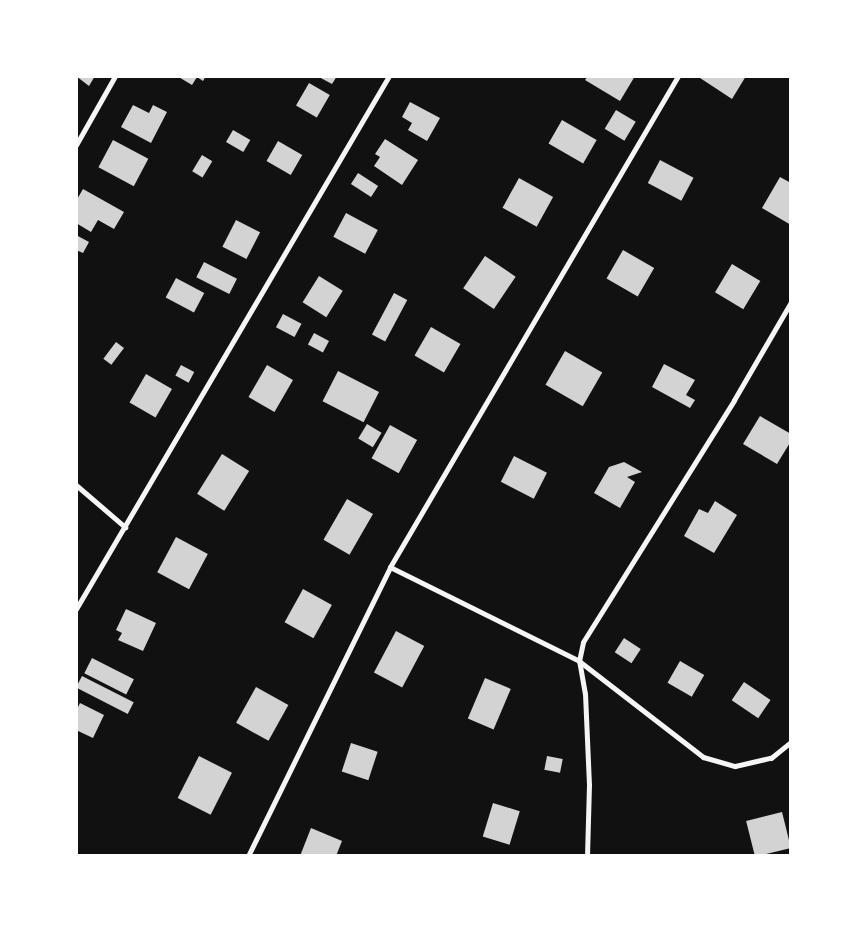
<!DOCTYPE html>
<html>
<head>
<meta charset="utf-8">
<style>
  body { margin:0 }
  #map { position:relative; width:867px; height:932px; overflow:hidden; background:#111; font-family:"PT Sans Narrow",sans-serif }
  div>[style] { position:absolute }
  .building>* { inset:0; background:#d3d3d3; transform-origin:0 0 }
  .minor>* { height:5px; margin:-2.5px; padding:0 2.5px; transform-origin:2.5px; border-radius:2.5px; background:#f5f5f5 }
  span { translate:-50% -50%; white-space:nowrap; text-align:center; line-height:1.15; -webkit-text-stroke:4.5px #fff; paint-order:stroke }
  .frame { position:absolute; inset:0; border:78px solid #fff; pointer-events:none }
</style>
</head>
<body>
<div id="map">
  <div class="building">
    <div style="clip-path:polygon(76px 76px,95px 76px,89px 86px)"></div>
    <div style="clip-path:polygon(177px 76px,206px 76px,203px 81px,197px 77px,192px 85px)"></div>
    <div style="clip-path:polygon(317px 76px,337px 76px,332px 84px)"></div>
    <div style="clip-path:polygon(588px 76px,635px 76px,620px 101px,585px 80px)"></div>
    <div style="clip-path:polygon(697px 76px,746px 76px,732px 99px)"></div>
    <div style="left:309px;top:83px;width:24px;height:26px;rotate:30deg"></div>
    <div style="clip-path:polygon(410px 102px,440px 118px,427px 141px,408px 130px,412px 123px,402px 117px)"></div>
    <div style="clip-path:polygon(133px 105px,149px 113px,153px 105px,167px 112px,151px 143px,121px 127px)"></div>
    <div style="left:616px;top:110px;width:23px;height:22px;rotate:31deg"></div>
    <div style="left:562px;top:120px;width:40px;height:27px;rotate:30deg"></div>
    <div style="left:233px;top:130px;width:20px;height:14px;rotate:30deg"></div>
    <div style="clip-path:polygon(385px 139px,418px 160px,402px 185px,374px 166px,380px 157px,375px 154px)"></div>
    <div style="left:113px;top:140px;width:40px;height:31px;rotate:28deg"></div>
    <div style="left:278px;top:141px;width:28px;height:23px;rotate:30deg"></div>
    <div style="left:202px;top:155px;width:12px;height:19px;rotate:31deg"></div>
    <div style="left:660px;top:160px;width:38px;height:26px;rotate:28deg"></div>
    <div style="left:358px;top:173px;width:24px;height:13px;rotate:33deg"></div>
    <div style="clip-path:polygon(780px 177px,791px 183px,791px 225px,762px 208px)"></div>
    <div style="left:519px;top:178px;width:39px;height:34px;rotate:29deg"></div>
    <div style="clip-path:polygon(83px 189px,124px 212px,114px 229px,98px 220px,91px 232px,76px 223px,76px 201px)"></div>
    <div style="left:346px;top:213px;width:36px;height:27px;rotate:28deg"></div>
    <div style="left:236px;top:220px;width:27px;height:30px;rotate:27deg"></div>
    <div style="clip-path:polygon(76px 235px,89px 242px,83px 253px,76px 250px)"></div>
    <div style="left:623px;top:250px;width:36px;height:33px;rotate:30deg"></div>
    <div style="left:485px;top:256px;width:37px;height:39px;rotate:34deg"></div>
    <div style="left:204px;top:262px;width:37px;height:17px;rotate:27deg"></div>
    <div style="left:732px;top:264px;width:33px;height:33px;rotate:31deg"></div>
    <div style="left:319px;top:276px;width:28px;height:31px;rotate:32deg"></div>
    <div style="left:176px;top:278px;width:32px;height:22px;rotate:28deg"></div>
    <div style="left:394px;top:293px;width:15px;height:47px;rotate:28deg"></div>
    <div style="left:283px;top:314px;width:21px;height:15px;rotate:28deg"></div>
    <div style="left:431px;top:327px;width:34px;height:33px;rotate:30deg"></div>
    <div style="left:314px;top:333px;width:17px;height:13px;rotate:28deg"></div>
    <div style="left:116px;top:342px;width:10px;height:21px;rotate:37deg"></div>
    <div style="left:565px;top:351px;width:43px;height:39px;rotate:30deg"></div>
    <div style="clip-path:polygon(664px 364px,695px 380px,686px 395px,695px 400px,690px 408px,652px 387px)"></div>
    <div style="left:181px;top:365px;width:15px;height:12px;rotate:28deg"></div>
    <div style="left:267px;top:365px;width:30px;height:37px;rotate:30deg"></div>
    <div style="left:338px;top:371px;width:46px;height:34px;rotate:27deg"></div>
    <div style="left:146px;top:374px;width:30px;height:33px;rotate:30deg"></div>
    <div style="clip-path:polygon(760px 416px,791px 434px,791px 441px,777px 464px,743px 444px)"></div>
    <div style="left:367px;top:424px;width:17px;height:17px;rotate:31deg"></div>
    <div style="left:390px;top:425px;width:31px;height:38px;rotate:29deg"></div>
    <div style="left:222px;top:454px;width:32px;height:47px;rotate:32deg"></div>
    <div style="left:514px;top:456px;width:37px;height:29px;rotate:27deg"></div>
    <div style="clip-path:polygon(624px 462px,642px 472px,627px 477px,635px 482px,620px 508px,594px 493px,609px 467px)"></div>
    <div style="left:347px;top:499px;width:30px;height:47px;rotate:30deg"></div>
    <div style="clip-path:polygon(715px 501px,737px 515px,714px 553px,684px 536px,699px 509px,708px 513px)"></div>
    <div style="left:176px;top:537px;width:36px;height:40px;rotate:28deg"></div>
    <div style="left:303px;top:589px;width:33px;height:38px;rotate:29deg"></div>
    <div style="clip-path:polygon(126px 609px,156px 623px,143px 651px,118px 640px,122px 633px,116px 630px)"></div>
    <div style="left:396px;top:631px;width:32px;height:47px;rotate:28deg"></div>
    <div style="left:624px;top:638px;width:20px;height:17px;rotate:33deg"></div>
    <div style="left:92px;top:658px;width:47px;height:17px;rotate:27deg"></div>
    <div style="left:680px;top:661px;width:28px;height:25px;rotate:30deg"></div>
    <div style="left:82px;top:676px;width:58px;height:13px;rotate:27deg"></div>
    <div style="left:485px;top:678px;width:28px;height:44px;rotate:23deg"></div>
    <div style="left:744px;top:682px;width:32px;height:22px;rotate:34deg"></div>
    <div style="left:256px;top:687px;width:37px;height:41px;rotate:29deg"></div>
    <div style="clip-path:polygon(80px 703px,104px 715px,93px 738px,76px 730px,76px 711px)"></div>
    <div style="left:351px;top:743px;width:28px;height:30px;rotate:18deg"></div>
    <div style="left:199px;top:756px;width:37px;height:47px;rotate:27deg"></div>
    <div style="left:547px;top:756px;width:16px;height:14px;rotate:11deg"></div>
    <div style="left:493px;top:803px;width:28px;height:35px;rotate:17deg"></div>
    <div style="left:782px;top:812px;width:37px;height:37px;rotate:76deg"></div>
    <div style="clip-path:polygon(311px 828px,342px 841px,336px 856px,300px 856px)"></div>
  </div>
  <div class="minor">
    <div style="left:76px;top:145px;width:79px;rotate:-60.5deg"></div>
    <div style="left:76px;top:485px;width:65px;rotate:40.6deg"></div>
    <div style="left:390px;top:567px;width:211px;rotate:26.4deg"></div>
    <div style="left:579px;top:661px;width:157px;rotate:37.7deg"></div>
    <div style="left:703px;top:757px;width:33px;rotate:16deg"></div>
    <div style="left:735px;top:766px;width:37px;rotate:-13deg"></div>
    <div style="left:771px;top:758px;width:26px;rotate:-39deg"></div>
    <div style="left:76px;top:609px;width:618px;rotate:-59.58deg"></div>
    <div style="left:248px;top:856px;width:322px;rotate:-63.8deg"></div>
    <div style="left:390px;top:567px;width:569px;rotate:-59.61deg"></div>
    <div style="left:587px;top:856px;width:71px;rotate:-88.4deg"></div>
    <div style="left:589px;top:785px;width:91px;rotate:-92.5deg"></div>
    <div style="left:585px;top:694px;width:34px;rotate:-100deg"></div>
    <div style="left:579px;top:661px;width:19px;rotate:-78deg"></div>
    <div style="left:583px;top:642px;width:285px;rotate:-58deg"></div>
    <div style="left:734px;top:400px;width:113px;rotate:-59.8deg"></div>
  </div>
  <div class="frame"></div>
</div>
</body>
</html>
